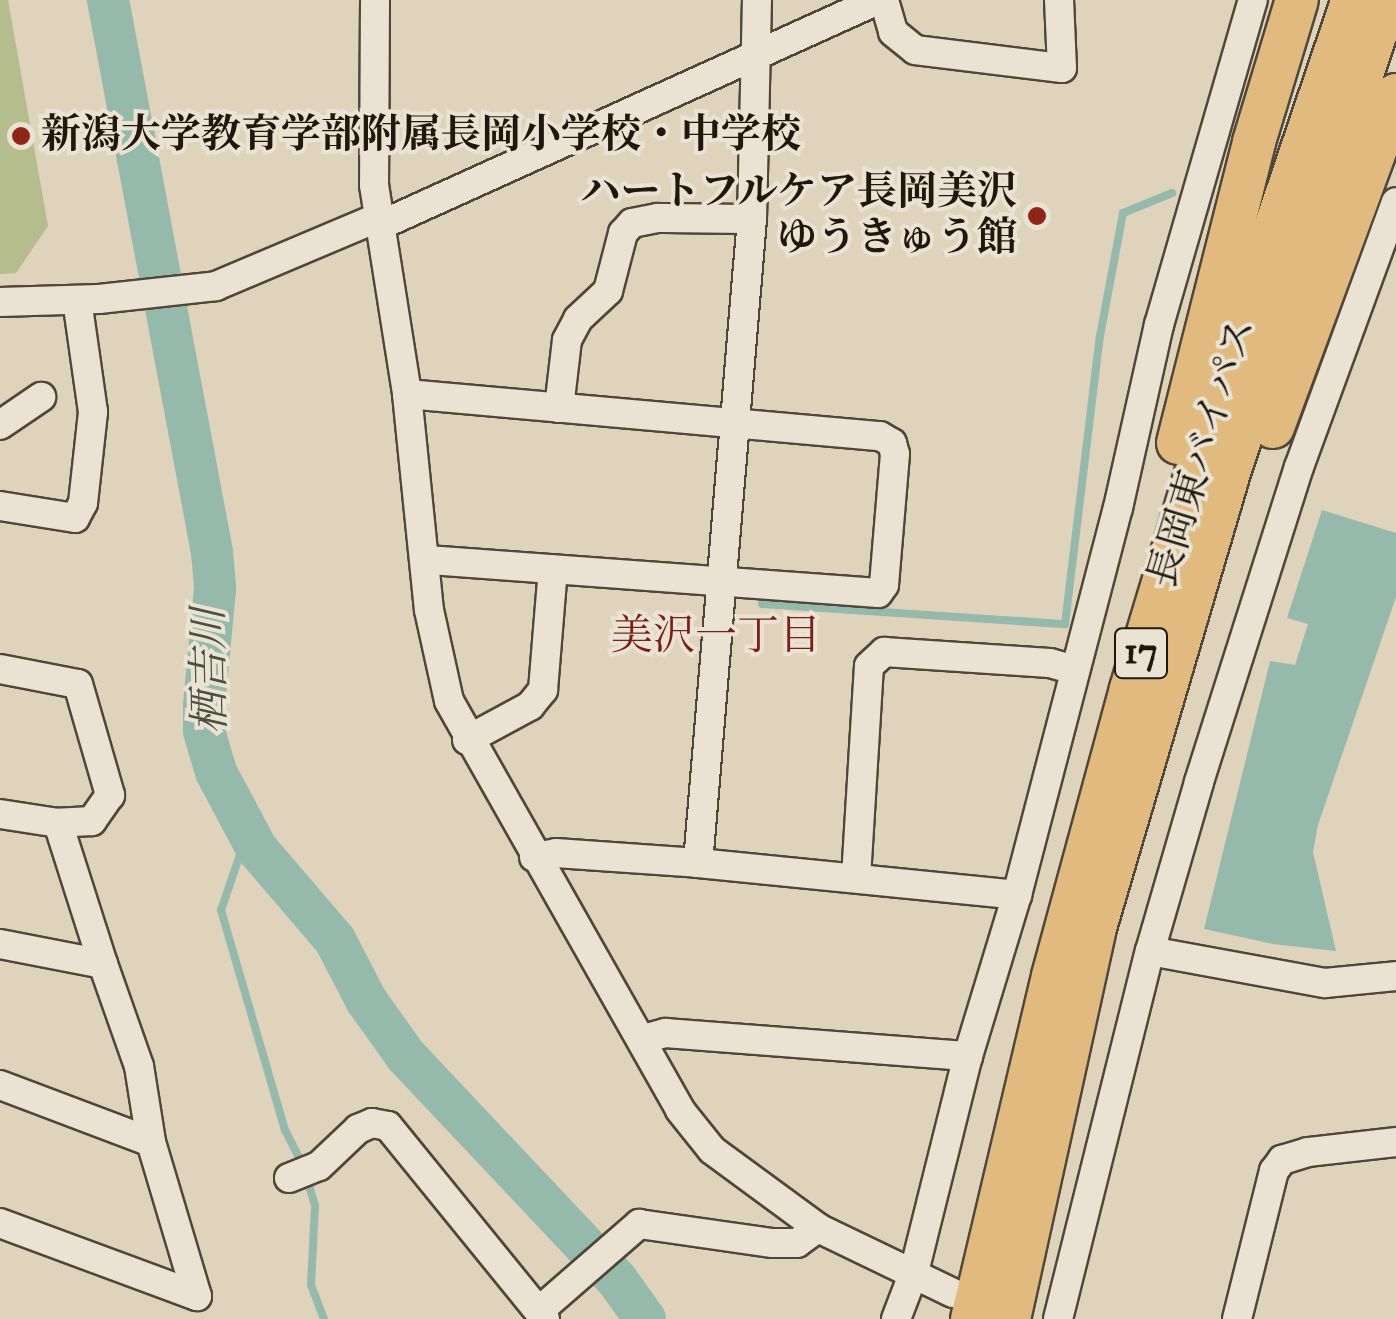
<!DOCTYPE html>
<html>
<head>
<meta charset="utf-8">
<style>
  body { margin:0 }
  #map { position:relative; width:1396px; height:1319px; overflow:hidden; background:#dfd4bb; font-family:"IM FELL DW Pica","Noto Serif JP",serif }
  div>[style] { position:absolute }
  .green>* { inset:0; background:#b5bc8e }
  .water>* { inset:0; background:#95b9aa }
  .stream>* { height:8px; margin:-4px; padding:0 4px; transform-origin:4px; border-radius:4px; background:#95b9aa }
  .river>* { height:42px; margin:-21px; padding:0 21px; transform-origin:21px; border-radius:21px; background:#95b9aa }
  .roads { filter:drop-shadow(2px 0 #504738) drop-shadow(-2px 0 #504738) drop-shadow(0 2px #504738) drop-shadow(0 -2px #504738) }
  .minor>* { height:28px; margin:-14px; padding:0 14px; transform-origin:14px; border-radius:14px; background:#eae3d3 }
  .highway>* { height:42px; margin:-21px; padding:0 21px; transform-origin:21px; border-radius:21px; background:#e0ba7e }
  .dots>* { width:28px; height:28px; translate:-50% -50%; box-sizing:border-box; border:5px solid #eae3d3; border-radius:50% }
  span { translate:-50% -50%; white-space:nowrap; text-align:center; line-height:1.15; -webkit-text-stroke:8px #eae3d3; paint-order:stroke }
  .shield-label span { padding:2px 8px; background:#eae3d3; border:2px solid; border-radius:8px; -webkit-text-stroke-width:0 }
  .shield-label { font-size:38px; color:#21180d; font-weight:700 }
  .poi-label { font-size:40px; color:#21180d; font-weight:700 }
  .left { translate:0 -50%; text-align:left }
  .right { translate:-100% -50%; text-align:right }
  .street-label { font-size:40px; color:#21180d }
  .neighbourhood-label { font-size:42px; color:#7a1f14 }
  .water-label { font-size:42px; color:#4a5044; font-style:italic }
</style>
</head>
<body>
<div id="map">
  <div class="green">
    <div style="clip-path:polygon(0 0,8px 0,48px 226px,16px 273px,0 274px)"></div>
  </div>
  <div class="water">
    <div style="clip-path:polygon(1322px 510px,1396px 533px,1396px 597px,1318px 825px,1313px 852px,1336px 951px,1273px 944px,1204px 929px,1270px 661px,1295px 665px,1308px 624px,1287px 618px)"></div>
  </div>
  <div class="stream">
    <div style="left:762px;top:604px;width:304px;rotate:3.8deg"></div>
    <div style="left:1065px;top:624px;width:290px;rotate:-83.1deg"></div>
    <div style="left:1100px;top:336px;width:125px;rotate:-79.4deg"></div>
    <div style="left:1123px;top:213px;width:53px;rotate:-22.2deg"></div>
    <div style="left:245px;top:822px;width:21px;rotate:93deg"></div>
    <div style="left:244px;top:843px;width:71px;rotate:108.9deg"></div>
    <div style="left:221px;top:910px;width:229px;rotate:73.8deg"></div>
    <div style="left:285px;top:1130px;width:38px;rotate:63deg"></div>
    <div style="left:307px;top:1178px;width:29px;rotate:74deg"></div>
    <div style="left:315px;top:1206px;width:79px;rotate:92.9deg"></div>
    <div style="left:311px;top:1285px;width:36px;rotate:69deg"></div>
  </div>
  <div class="river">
    <div style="left:108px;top:0;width:562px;rotate:79.33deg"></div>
    <div style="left:212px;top:552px;width:37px;rotate:85deg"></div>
    <div style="left:215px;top:589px;width:117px;rotate:95.4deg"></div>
    <div style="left:204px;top:705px;width:26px;rotate:90deg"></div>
    <div style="left:204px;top:731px;width:43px;rotate:73.7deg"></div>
    <div style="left:216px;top:772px;width:87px;rotate:62deg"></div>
    <div style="left:257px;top:849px;width:120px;rotate:49.4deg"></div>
    <div style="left:335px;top:940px;width:68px;rotate:62.7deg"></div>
    <div style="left:366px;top:1000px;width:69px;rotate:54.5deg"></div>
    <div style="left:406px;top:1056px;width:308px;rotate:46.7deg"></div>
    <div style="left:617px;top:1280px;width:48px;rotate:54.3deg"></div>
  </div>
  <div class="roads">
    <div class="minor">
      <div style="left:375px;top:0;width:185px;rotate:90.3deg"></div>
      <div style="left:374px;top:185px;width:212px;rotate:81deg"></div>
      <div style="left:407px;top:394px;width:217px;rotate:84.2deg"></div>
      <div style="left:429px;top:610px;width:93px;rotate:77.6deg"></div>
      <div style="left:449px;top:701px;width:470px;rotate:60.5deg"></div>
      <div style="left:680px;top:1110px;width:51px;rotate:51.3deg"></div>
      <div style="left:712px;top:1150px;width:132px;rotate:36.3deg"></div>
      <div style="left:818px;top:1228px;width:150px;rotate:25.7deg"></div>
      <div style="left:884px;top:0;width:33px;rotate:74deg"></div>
      <div style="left:893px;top:32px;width:28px;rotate:39deg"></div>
      <div style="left:915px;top:50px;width:148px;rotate:7deg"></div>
      <div style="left:1062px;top:68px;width:68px;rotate:-92.5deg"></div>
      <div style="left:381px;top:225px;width:546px;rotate:-24.36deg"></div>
      <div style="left:0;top:302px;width:99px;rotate:-1.7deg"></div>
      <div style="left:99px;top:299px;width:118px;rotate:-6.3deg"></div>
      <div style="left:216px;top:286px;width:177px;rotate:-22.9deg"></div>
      <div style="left:407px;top:394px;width:475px;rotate:5.1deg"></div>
      <div style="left:880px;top:436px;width:14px;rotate:30deg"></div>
      <div style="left:892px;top:443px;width:11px;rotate:75deg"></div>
      <div style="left:895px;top:454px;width:131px;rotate:94.8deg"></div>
      <div style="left:884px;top:585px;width:10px;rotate:127deg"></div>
      <div style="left:878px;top:593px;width:452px;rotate:-175.8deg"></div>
      <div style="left:559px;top:408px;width:68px;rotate:-83.3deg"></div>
      <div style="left:567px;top:340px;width:24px;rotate:-62deg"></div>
      <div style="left:578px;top:319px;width:41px;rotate:-43deg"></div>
      <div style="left:608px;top:291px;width:60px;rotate:-75.5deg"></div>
      <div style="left:623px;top:233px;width:13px;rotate:-48deg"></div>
      <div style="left:632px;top:223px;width:26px;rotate:-11deg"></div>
      <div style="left:658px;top:218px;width:94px;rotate:0.6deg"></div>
      <div style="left:0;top:425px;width:50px;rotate:-34.3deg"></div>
      <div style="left:0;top:506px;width:76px;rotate:9.1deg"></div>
      <div style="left:75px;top:518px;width:17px;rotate:-62deg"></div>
      <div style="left:83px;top:503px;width:92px;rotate:-83.7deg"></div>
      <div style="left:93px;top:412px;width:113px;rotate:-98.1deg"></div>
      <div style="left:0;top:669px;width:79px;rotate:10.9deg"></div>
      <div style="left:78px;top:684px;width:116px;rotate:73.9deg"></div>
      <div style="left:110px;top:795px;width:32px;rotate:125deg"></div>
      <div style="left:92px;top:821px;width:34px;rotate:177deg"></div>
      <div style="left:467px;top:740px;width:72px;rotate:-28.4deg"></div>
      <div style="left:530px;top:706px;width:21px;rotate:-51deg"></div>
      <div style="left:543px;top:690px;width:121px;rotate:-85.3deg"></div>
      <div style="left:0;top:814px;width:59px;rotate:8.8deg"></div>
      <div style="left:58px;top:823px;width:148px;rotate:72.3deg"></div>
      <div style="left:534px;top:857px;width:22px;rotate:-10deg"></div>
      <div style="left:556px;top:853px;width:142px;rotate:4deg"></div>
      <div style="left:698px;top:863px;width:321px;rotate:5.7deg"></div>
      <div style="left:698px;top:863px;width:646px;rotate:-85.21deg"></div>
      <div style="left:752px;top:219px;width:219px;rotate:-88.7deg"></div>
      <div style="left:856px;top:878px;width:212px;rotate:-86.5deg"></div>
      <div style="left:869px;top:666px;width:21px;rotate:-43deg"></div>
      <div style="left:884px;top:652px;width:166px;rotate:3.8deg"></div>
      <div style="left:1050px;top:663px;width:26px;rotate:16deg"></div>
      <div style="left:0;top:944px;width:105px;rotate:11deg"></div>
      <div style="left:103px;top:964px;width:108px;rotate:70.6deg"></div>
      <div style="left:139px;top:1066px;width:77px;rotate:81deg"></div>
      <div style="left:151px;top:1142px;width:161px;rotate:73.4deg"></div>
      <div style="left:197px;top:1296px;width:210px;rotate:-159.7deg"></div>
      <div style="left:1150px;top:951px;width:178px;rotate:10.4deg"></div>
      <div style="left:1325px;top:983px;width:71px;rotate:-5.6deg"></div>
      <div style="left:643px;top:1039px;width:24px;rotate:-15deg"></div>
      <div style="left:666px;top:1033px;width:303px;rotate:4.4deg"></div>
      <div style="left:0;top:1085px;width:161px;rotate:20.7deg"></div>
      <div style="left:289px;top:1178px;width:32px;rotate:-22deg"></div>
      <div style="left:319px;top:1166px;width:54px;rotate:-43.5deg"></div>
      <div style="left:358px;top:1129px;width:15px;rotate:-23deg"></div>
      <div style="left:372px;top:1123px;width:16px;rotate:11deg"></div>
      <div style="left:388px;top:1126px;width:249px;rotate:50.9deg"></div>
      <div style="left:539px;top:1311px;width:133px;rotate:-41deg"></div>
      <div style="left:639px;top:1224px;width:135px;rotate:8.1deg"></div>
      <div style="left:773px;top:1243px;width:24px"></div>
      <div style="left:797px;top:1243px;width:26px;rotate:-36deg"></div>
      <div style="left:896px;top:1319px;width:50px;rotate:-69deg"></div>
      <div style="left:914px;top:1272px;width:223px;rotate:-76deg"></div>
      <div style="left:968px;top:1056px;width:168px;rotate:-73.1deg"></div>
      <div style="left:1017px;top:895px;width:400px;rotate:-75.4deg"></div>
      <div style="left:1118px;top:508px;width:188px;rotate:-77.4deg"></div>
      <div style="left:1159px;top:325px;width:338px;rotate:-73.9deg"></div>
      <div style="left:1058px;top:1319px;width:379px;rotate:-76deg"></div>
      <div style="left:1150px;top:951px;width:176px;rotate:-73.8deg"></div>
      <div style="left:1199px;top:782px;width:330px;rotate:-72.4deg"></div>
      <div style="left:1299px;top:467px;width:282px;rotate:-69.9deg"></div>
      <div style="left:1237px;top:1319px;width:153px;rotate:-76deg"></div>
      <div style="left:1274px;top:1171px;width:14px;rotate:-54deg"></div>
      <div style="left:1282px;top:1160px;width:27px;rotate:-17deg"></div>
      <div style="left:1308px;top:1152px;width:89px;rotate:-6.5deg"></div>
    </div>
    <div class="highway">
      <div style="left:1273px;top:427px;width:354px;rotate:-69.7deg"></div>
      <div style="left:1178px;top:443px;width:310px;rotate:-75.8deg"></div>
      <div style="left:1254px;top:142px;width:148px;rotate:-73.2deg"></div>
      <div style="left:972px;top:1319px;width:352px;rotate:-76.7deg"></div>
      <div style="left:1053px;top:976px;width:297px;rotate:-74.8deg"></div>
      <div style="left:1131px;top:689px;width:352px;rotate:-73.2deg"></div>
      <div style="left:1233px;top:352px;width:372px;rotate:-71.2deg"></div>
      <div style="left:1009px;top:1319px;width:397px;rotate:-77.6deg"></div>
      <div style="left:1094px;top:931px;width:488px;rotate:-73.6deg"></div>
      <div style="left:1232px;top:463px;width:488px;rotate:-71.5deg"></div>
    </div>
  </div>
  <div class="dots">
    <div style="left:21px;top:136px;background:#8f2418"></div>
    <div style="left:1037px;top:216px;background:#8f2418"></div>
  </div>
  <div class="shield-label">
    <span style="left:1141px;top:653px">17</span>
  </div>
  <div class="poi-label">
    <span class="left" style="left:41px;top:136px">新潟大学教育学部附属長岡小学校・中学校</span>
    <span class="right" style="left:1017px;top:216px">ハートフルケア長岡美沢<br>ゆうきゅう館</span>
  </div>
  <div class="street-label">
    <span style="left:1203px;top:453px;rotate:-73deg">長岡東バイパス</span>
  </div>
  <div class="neighbourhood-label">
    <span style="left:716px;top:637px">美沢一丁目</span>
  </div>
  <div class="water-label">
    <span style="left:211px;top:671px;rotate:-91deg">栖吉川</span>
  </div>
</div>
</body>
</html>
